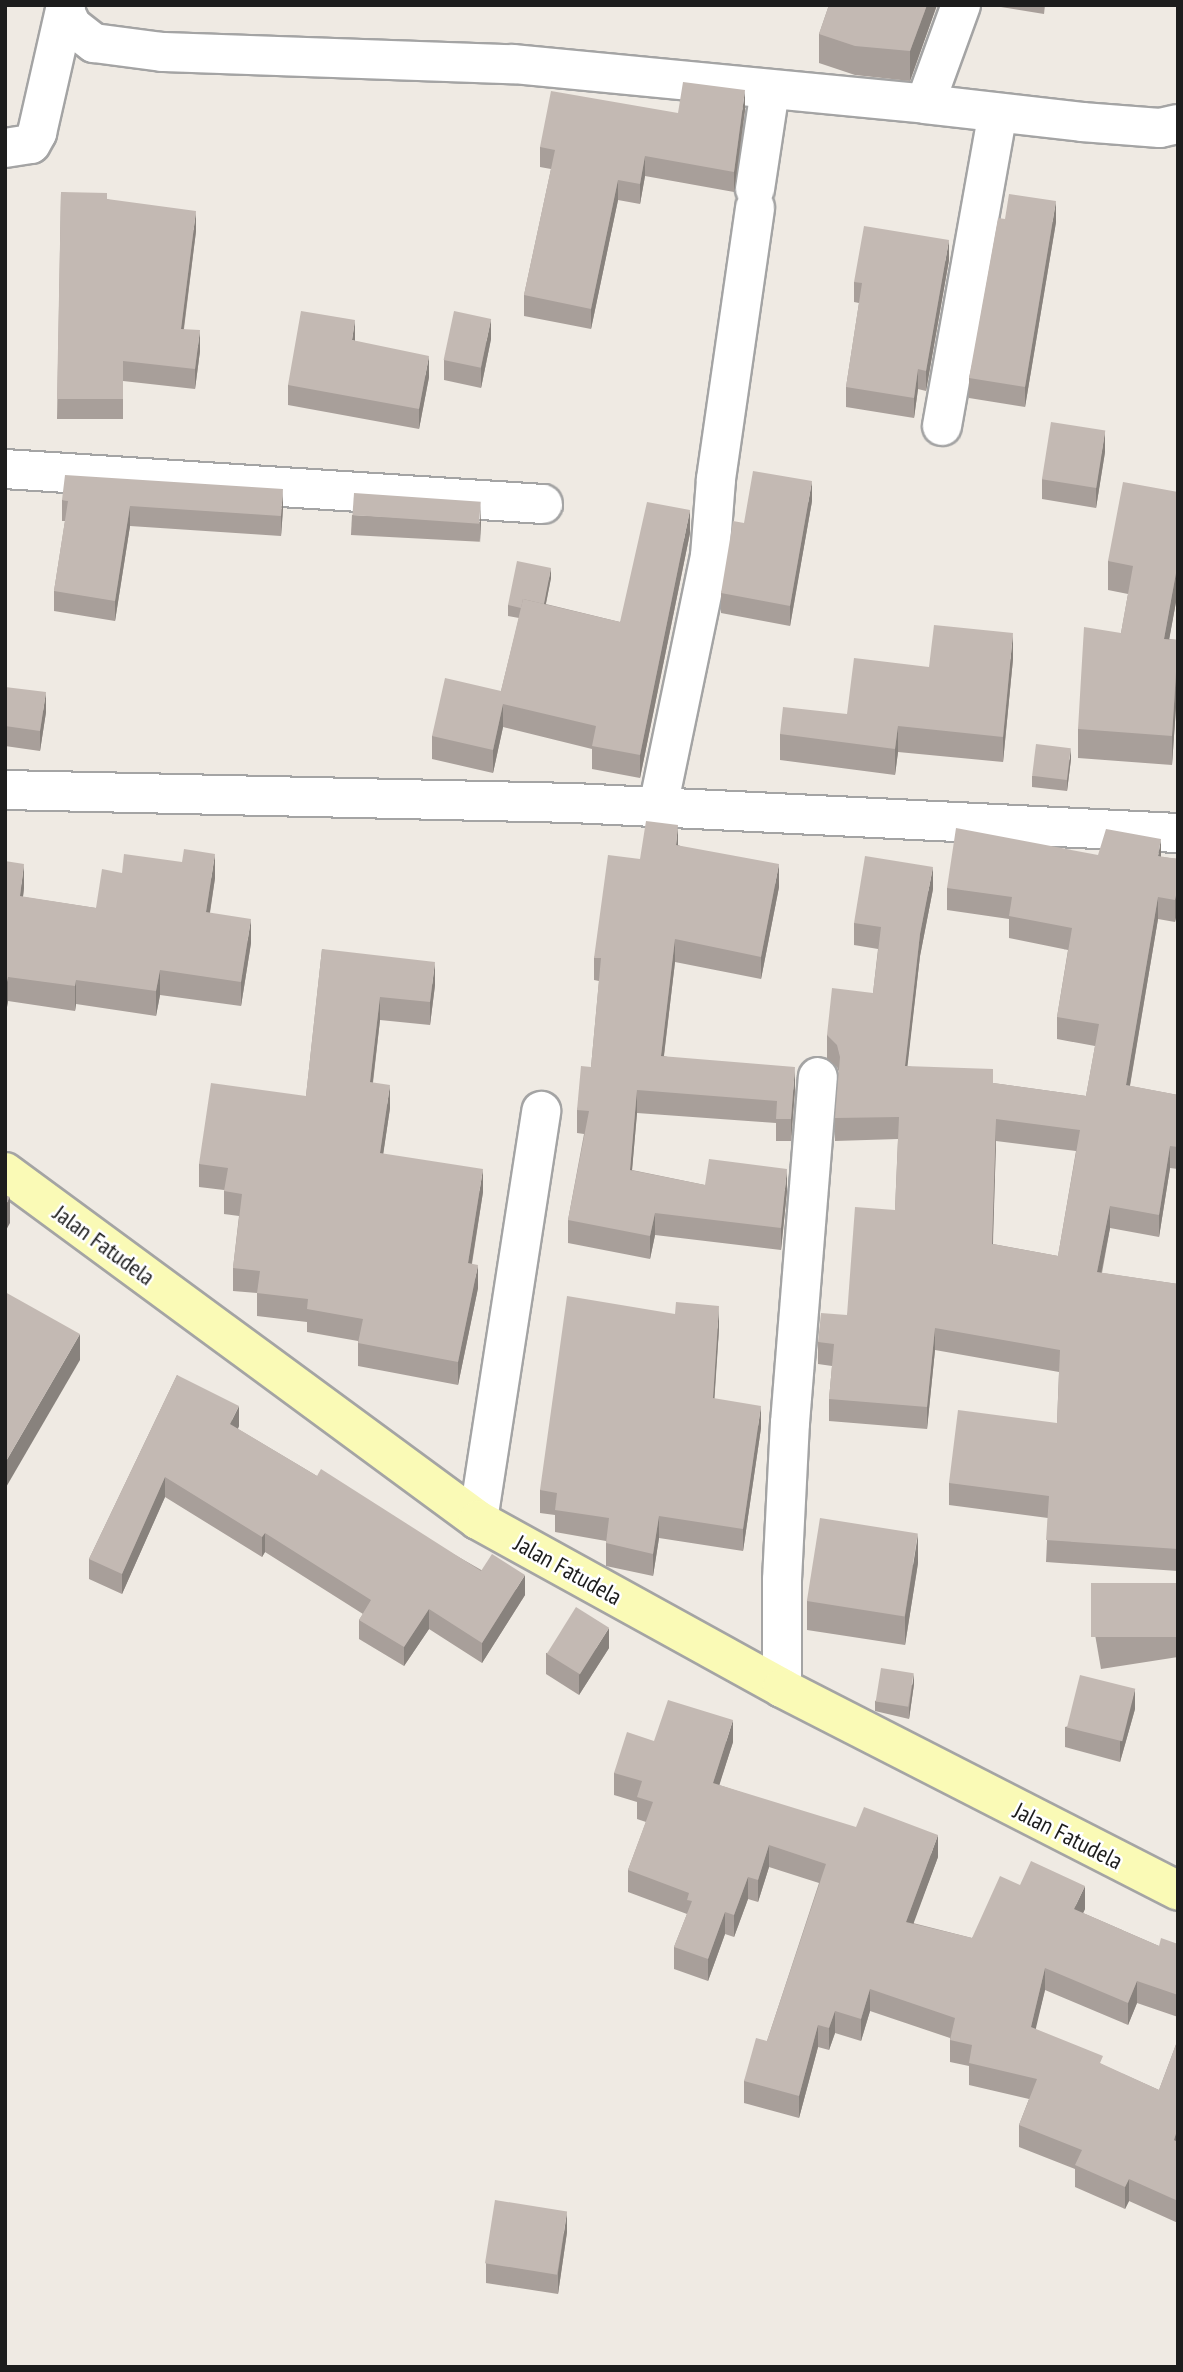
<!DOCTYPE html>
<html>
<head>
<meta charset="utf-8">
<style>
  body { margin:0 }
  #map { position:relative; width:1183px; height:2372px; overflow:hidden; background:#efeae3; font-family:"PT Sans Narrow",sans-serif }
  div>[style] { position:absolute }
  .roads { filter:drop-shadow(2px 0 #a4a4a4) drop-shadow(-2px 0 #a4a4a4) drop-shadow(0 2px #a4a4a4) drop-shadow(0 -2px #a4a4a4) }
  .street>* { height:38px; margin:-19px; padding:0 19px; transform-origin:19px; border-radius:19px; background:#fff }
  .secondary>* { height:38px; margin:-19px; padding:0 19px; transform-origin:19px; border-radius:19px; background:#fafab6 }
  .wall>* { inset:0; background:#a89f9a; transform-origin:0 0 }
  .shaded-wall>* { inset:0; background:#88827d }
  .building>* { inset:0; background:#c3b9b3; transform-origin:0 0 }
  span { translate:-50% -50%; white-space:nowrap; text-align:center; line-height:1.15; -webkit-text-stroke:5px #fff; paint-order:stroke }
  .street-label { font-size:24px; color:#1d1d1d }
  .frame { position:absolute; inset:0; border:7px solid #1d1d1d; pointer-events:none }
</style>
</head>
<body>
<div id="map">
  <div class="roads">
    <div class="street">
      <div style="left:961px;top:5px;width:105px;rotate:110deg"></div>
      <div style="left:925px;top:104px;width:158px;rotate:6.5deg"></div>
      <div style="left:1082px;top:122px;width:78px;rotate:4.4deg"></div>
      <div style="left:1160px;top:128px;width:18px;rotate:-13deg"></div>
      <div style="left:65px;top:11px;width:17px;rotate:65deg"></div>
      <div style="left:72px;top:26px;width:28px;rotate:38deg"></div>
      <div style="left:94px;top:43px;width:69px;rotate:7.5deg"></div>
      <div style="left:162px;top:52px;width:351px;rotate:2deg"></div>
      <div style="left:513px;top:64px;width:414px;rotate:5.5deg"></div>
      <div style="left:5px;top:148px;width:26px;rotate:-9deg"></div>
      <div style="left:31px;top:144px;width:13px;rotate:-61deg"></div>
      <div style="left:37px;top:133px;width:131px;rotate:-77.2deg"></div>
      <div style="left:755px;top:189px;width:100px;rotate:-81.4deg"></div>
      <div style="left:942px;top:426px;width:318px;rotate:-79.9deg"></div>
      <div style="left:5px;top:469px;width:539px;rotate:3.72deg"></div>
      <div style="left:5px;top:790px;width:568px;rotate:1.31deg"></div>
      <div style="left:573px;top:803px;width:606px;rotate:2.84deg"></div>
      <div style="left:658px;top:807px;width:256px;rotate:-78.3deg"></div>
      <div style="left:710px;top:556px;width:77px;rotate:-85.5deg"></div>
      <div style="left:716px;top:479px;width:274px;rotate:-81.8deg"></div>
      <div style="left:478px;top:1520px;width:414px;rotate:-81.2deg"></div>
      <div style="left:782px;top:1688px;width:108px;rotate:-90deg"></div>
      <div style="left:782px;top:1580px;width:157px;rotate:-87.1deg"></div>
      <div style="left:790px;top:1423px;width:347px;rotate:-85.4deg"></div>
    </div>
    <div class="secondary">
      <div style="left:5px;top:1172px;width:587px;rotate:36.34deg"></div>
      <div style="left:478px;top:1520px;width:347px;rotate:28.9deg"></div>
      <div style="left:782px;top:1688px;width:445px;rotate:27.1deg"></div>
    </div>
  </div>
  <div class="wall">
    <div style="clip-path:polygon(829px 5px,937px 5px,910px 81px,855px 75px,819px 63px,819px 34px)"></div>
    <div style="clip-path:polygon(1001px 5px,1045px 5px,1044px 14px,1001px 7px)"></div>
    <div style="clip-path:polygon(745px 110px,734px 192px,645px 176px,640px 204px,618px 200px,591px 329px,524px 316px,524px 295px,551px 169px,540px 167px,540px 147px,678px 113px)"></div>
    <div style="clip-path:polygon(61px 192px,107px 199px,196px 231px,184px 329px,200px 351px,195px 389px,123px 381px,123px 419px,57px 419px)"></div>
    <div style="clip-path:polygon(1005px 219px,1056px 222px,1025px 407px,969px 398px,969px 378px)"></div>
    <div style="clip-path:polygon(949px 260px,926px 391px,918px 389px,914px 418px,846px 407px,846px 387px,859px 303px,854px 302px,854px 282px)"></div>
    <div style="clip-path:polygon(491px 339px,481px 388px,444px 380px,444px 360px)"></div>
    <div style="clip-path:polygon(355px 341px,429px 377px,419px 429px,288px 405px,288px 385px)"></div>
    <div style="clip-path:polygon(1105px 452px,1096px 508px,1042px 499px,1042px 479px)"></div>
    <div style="clip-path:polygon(1178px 492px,1178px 602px,1176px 602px,1169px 639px,1178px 640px,1178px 678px,1172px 765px,1078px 758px,1078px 729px,1121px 633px,1128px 594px,1108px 590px,1108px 561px)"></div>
    <div style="clip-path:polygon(62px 500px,283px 509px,281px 536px,130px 526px,115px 621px,54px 611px,54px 591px,65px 521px,62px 521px)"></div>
    <div style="clip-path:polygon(812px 501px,790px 626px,721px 613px,721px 593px,744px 523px)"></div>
    <div style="left:352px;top:515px;width:129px;height:20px;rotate:3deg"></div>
    <div style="clip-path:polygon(690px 533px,640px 778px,592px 769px,592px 749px,503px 727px,493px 773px,432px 759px,432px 736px,501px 691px,519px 618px,508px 616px,508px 605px,551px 578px,546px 604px,620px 622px)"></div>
    <div style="clip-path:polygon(1013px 659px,1003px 762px,898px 752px,895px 775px,780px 760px,780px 734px,847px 714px,929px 667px)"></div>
    <div style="clip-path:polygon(5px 687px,46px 712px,40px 751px,5px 746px)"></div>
    <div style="clip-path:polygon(1071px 759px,1067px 791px,1032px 787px,1032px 776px)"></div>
    <div style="clip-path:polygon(678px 845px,779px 887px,761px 979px,675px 962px,664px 1056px,795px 1090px,791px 1141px,776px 1141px,776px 1123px,637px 1113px,632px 1170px,705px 1185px,787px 1191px,781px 1250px,655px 1235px,650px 1259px,568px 1243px,568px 1220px,584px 1134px,577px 1133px,577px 1110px,591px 1067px,599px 981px,594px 980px,594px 958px,640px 859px)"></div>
    <div style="clip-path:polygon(evenodd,1098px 855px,1161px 857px,1178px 859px,1178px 908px,1175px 922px,1158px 919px,1130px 1086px,1178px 1095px,1178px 1169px,1170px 1168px,1159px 1237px,1110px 1228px,1102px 1273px,1178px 1284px,1178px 1571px,1046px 1562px,1048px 1518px,949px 1505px,949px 1483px,1057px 1423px,1059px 1372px,935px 1350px,927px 1429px,829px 1421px,829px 1399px,832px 1366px,818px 1364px,818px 1342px,847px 1315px,895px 1210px,898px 1139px,835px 1141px,835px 1118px,839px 1072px,837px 1067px,827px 1058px,827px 1035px,873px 993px,878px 949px,854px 945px,854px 923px,933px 889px,920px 956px,907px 1066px,993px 1083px,1086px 1096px,1095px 1046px,1057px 1039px,1057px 1017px,1068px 950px,1009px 938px,1009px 919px,947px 910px,947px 888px,1098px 855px,996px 1141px,1076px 1151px,1058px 1256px,993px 1244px,996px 1141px)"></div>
    <div style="clip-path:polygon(5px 861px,24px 888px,23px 897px,96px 908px,122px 873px,215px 878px,210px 913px,251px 943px,241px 1006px,160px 995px,156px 1016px,76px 1004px,75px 1011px,8px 1001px,7px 1007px,5px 1007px)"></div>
    <div style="clip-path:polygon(322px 949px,435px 985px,430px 1025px,380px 1020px,373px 1083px,390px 1108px,383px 1154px,483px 1192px,472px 1264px,478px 1288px,458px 1385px,358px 1366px,358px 1341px,307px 1332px,307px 1322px,257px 1316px,257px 1293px,233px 1291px,233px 1268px,239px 1216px,224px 1214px,224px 1190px,199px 1187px,199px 1164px,306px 1096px)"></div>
    <div style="clip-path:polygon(675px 1314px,719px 1329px,714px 1399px,761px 1428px,743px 1551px,659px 1538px,653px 1576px,606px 1566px,606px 1541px,555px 1532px,555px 1515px,540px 1513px,540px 1490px)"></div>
    <div style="clip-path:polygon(177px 1375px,239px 1426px,238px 1429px,317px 1476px,525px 1595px,482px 1663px,429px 1629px,404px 1666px,359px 1639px,359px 1620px,363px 1614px,265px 1552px,262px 1557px,165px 1497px,122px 1594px,89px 1579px,89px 1559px)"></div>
    <div style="clip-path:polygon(918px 1563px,905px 1645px,807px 1630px,807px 1601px)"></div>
    <div style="clip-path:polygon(1178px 1583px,1178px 1657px,1101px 1669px,1092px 1617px,1092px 1596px)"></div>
    <div style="clip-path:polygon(609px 1648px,579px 1695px,546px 1674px,546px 1653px)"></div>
    <div style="clip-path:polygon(914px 1684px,909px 1719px,875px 1711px,875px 1701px)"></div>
    <div style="clip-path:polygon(1135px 1709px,1120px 1762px,1065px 1747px,1065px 1727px)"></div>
    <div style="clip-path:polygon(654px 1741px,733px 1742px,719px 1785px,938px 1857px,913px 1923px,972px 1938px,1020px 1885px,1085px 1909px,1083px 1913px,1159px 1946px,1178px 1944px,1178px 2017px,1137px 2003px,1128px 2025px,1045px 1990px,1035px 2029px,1103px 2065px,1159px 2090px,1178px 2039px,1178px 2223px,1129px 2201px,1125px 2209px,1075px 2187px,1075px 2169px,1019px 2147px,1019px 2125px,1029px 2099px,969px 2085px,969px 2066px,950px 2062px,950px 2038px,870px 2011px,861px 2041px,835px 2033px,829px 2050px,818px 2047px,799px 2118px,744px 2103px,744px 2081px,767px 2041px,819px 1883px,769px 1867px,758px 1902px,748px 1899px,734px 1937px,725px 1934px,708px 1981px,674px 1969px,674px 1947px,687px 1914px,628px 1892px,628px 1870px,646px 1822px,637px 1819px,637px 1802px,614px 1795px,614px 1773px)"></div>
    <div style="clip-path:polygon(567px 2232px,558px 2294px,486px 2283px,486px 2263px)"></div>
  </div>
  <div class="shaded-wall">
    <div style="clip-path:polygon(927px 5px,937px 5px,910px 81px,910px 51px)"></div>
    <div style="clip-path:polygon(745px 90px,745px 110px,734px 192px,734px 172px)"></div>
    <div style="clip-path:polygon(645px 156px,645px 176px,640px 204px,640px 184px)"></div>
    <div style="clip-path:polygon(618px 180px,618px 200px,591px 329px,591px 309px)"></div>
    <div style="clip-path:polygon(1056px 201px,1056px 222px,1025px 407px,1025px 387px)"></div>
    <div style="clip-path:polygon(196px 211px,196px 231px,181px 349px,181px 329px)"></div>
    <div style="clip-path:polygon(949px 240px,949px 260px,926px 391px,926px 371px)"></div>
    <div style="clip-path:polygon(491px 319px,491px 339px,481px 388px,481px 368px)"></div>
    <div style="clip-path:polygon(355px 320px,355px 341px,352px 340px)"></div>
    <div style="clip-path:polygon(200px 330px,200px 351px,195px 389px,195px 369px)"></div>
    <div style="clip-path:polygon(429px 356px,429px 377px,419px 429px,419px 409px)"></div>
    <div style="clip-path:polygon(918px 369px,918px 389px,914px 418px,914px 398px)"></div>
    <div style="clip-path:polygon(1105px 431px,1105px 452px,1096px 508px,1096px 488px)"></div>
    <div style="clip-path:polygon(812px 481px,812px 501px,790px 626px,790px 606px)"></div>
    <div style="clip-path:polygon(283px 489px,283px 509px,281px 536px,281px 516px)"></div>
    <div style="clip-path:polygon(481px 502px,481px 522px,480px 543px,480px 523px)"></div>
    <div style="clip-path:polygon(130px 506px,130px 526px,115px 621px,115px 601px)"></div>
    <div style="clip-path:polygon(690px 510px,690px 533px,640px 778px,640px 755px)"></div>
    <div style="clip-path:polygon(551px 568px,551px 578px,542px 622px,542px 612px)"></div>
    <div style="clip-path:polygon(1176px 573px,1176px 602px,1164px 668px,1164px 639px)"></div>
    <div style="clip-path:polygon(1013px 633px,1013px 659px,1003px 762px,1003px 737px)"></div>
    <div style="clip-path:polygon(1178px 649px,1178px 678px,1172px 765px,1172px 736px)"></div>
    <div style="clip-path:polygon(46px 692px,46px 712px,40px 751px,40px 731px)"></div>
    <div style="clip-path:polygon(503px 704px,503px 727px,493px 773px,493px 750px)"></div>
    <div style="clip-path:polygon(898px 726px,898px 752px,895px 775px,895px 749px)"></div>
    <div style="clip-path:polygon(1071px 748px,1071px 759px,1067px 791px,1067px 781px)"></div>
    <div style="clip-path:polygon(678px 825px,678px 848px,676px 845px)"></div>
    <div style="clip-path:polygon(1161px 839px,1161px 862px,1158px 856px)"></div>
    <div style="clip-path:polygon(215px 854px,215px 878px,206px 937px,206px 912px)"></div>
    <div style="clip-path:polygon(24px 864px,24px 888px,20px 921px,20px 896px)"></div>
    <div style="clip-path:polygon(779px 864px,779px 887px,761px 979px,761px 957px)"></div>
    <div style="clip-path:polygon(933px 867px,933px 889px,920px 956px,905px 1088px,905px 1066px,920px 934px)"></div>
    <div style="clip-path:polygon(1178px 885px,1178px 908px,1175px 922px,1175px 900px)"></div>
    <div style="clip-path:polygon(1158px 897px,1158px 919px,1126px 1108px,1126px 1085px)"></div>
    <div style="clip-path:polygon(251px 919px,251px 943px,241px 1006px,241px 982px)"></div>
    <div style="clip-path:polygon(675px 939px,675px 962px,661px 1079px,661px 1056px)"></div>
    <div style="clip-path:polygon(435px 962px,435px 985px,430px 1025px,430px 1002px)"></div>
    <div style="clip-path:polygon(160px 970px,160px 995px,156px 1016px,156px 991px)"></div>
    <div style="clip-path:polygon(8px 977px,8px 1001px,7px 1007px,7px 982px)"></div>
    <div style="clip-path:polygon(76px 980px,76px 1004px,75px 1011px,75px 986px)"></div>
    <div style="clip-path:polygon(380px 997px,380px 1020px,370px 1105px,370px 1082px)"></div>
    <div style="clip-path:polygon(795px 1067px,795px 1090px,791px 1141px,791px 1119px)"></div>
    <div style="clip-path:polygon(390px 1085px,390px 1108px,380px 1176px,380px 1153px)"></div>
    <div style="clip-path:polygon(637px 1090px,637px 1113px,630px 1193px,630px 1170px)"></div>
    <div style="clip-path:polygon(996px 1119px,996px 1141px,992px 1266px,992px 1244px)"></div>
    <div style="clip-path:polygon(1170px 1146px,1170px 1168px,1159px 1237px,1159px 1215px)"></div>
    <div style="clip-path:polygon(483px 1169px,483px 1192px,468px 1286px,468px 1263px)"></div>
    <div style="clip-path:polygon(787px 1169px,787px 1191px,781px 1250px,781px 1228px)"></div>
    <div style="clip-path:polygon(10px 1197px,10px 1223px,5px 1232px,5px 1206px)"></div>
    <div style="clip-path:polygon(1110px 1206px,1110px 1228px,1097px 1294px,1097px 1272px)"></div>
    <div style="clip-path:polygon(655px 1213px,655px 1235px,650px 1259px,650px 1236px)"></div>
    <div style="clip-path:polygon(478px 1265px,478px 1288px,458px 1385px,458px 1362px)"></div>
    <div style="clip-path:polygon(719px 1306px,719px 1329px,713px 1421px,713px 1398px)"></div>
    <div style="clip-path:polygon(935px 1328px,935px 1350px,927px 1429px,927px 1407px)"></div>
    <div style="clip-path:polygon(80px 1334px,80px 1360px,5px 1489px,5px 1463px)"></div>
    <div style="clip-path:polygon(239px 1406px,239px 1426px,230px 1444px,230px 1424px)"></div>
    <div style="clip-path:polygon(761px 1406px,761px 1428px,743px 1551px,743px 1529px)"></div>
    <div style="clip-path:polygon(165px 1477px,165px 1497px,122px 1594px,122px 1574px)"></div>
    <div style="clip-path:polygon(659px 1516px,659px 1538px,653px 1576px,653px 1554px)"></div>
    <div style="clip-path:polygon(265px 1533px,265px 1552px,262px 1557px,262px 1537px)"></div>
    <div style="clip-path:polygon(918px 1534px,918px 1563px,905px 1645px,905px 1616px)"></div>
    <div style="clip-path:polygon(525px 1575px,525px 1595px,482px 1663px,482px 1643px)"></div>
    <div style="clip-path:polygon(429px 1609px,429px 1629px,404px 1666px,404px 1647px)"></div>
    <div style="clip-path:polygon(609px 1628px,609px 1648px,579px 1695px,579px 1675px)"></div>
    <div style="clip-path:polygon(914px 1673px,914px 1684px,909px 1719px,909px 1709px)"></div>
    <div style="clip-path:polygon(1135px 1689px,1135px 1709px,1120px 1762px,1120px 1742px)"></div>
    <div style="clip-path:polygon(733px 1720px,733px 1742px,713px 1805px,713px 1783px)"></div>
    <div style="clip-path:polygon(938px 1835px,938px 1857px,906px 1944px,906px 1922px)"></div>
    <div style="clip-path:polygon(769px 1845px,769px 1867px,758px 1902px,758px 1880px)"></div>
    <div style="clip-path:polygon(748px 1877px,748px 1899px,734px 1937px,734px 1915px)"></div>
    <div style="clip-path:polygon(1085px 1886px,1085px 1909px,1074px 1932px,1074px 1909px)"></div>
    <div style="clip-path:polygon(725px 1912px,725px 1934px,708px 1981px,708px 1959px)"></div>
    <div style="clip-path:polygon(1045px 1968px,1045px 1990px,1031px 2049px,1031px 2027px)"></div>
    <div style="clip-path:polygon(1137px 1981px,1137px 2003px,1128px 2025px,1128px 2003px)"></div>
    <div style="clip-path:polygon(870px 1989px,870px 2011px,861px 2041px,861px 2019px)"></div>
    <div style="clip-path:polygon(835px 2011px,835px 2033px,829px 2050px,829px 2028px)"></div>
    <div style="clip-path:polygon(818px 2025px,818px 2047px,799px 2118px,799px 2096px)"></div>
    <div style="clip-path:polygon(1178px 2127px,1178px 2149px,1174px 2140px)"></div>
    <div style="clip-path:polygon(1129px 2179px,1129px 2201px,1125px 2209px,1125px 2187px)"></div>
    <div style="clip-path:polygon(567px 2212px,567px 2232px,558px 2294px,558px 2273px)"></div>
  </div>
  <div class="building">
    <div style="clip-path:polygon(829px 5px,927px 5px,910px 51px,855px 46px,819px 34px)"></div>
    <div style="clip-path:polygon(683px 82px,745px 90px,734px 172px,645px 156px,640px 184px,618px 180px,591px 309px,524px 295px,555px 150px,540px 147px,551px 91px,678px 113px)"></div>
    <div style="clip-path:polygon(61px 192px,107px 193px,107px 199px,196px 211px,181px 329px,200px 330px,195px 369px,123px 361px,123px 399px,57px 399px)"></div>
    <div style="clip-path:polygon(1009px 194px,1056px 201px,1025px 387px,969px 378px,998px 218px,1005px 219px)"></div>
    <div style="clip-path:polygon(864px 226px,949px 240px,926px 371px,918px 369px,914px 398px,846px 387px,862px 283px,854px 282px)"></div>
    <div style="clip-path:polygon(301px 311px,355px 320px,352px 340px,429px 356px,419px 409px,288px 385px)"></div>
    <div style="left:454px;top:311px;width:38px;height:50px;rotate:12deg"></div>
    <div style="left:1051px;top:422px;width:55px;height:58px;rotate:9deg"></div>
    <div style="clip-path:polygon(753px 471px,812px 481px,790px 606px,721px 593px,733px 521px,744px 523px)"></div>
    <div style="clip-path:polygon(65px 475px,283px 489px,281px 516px,130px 506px,115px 601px,54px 591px,68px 501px,62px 500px)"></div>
    <div style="clip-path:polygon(1123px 482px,1178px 492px,1178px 573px,1176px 573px,1164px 639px,1178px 640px,1172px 736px,1078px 729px,1084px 627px,1121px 633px,1133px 566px,1108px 561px)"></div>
    <div style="left:354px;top:493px;width:127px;height:22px;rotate:4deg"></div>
    <div style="clip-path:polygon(647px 502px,690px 510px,640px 755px,592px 746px,596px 726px,503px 704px,493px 750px,432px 736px,445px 678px,501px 691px,523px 599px,620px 622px)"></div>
    <div style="clip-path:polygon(517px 561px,551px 568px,544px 604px,523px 599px,521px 608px,508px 605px)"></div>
    <div style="clip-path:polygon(934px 625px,1013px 633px,1003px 737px,898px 726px,895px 749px,780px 734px,783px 707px,847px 714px,854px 658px,929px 667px)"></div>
    <div style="clip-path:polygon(5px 687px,46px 692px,40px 731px,5px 726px)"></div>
    <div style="left:1036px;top:744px;width:35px;height:32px;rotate:7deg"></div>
    <div style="clip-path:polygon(646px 821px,678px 825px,676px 845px,779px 864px,761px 957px,675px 939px,661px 1056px,795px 1067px,791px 1119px,776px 1119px,777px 1101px,637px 1090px,630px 1170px,705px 1185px,709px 1159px,787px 1169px,781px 1228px,655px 1213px,650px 1236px,568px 1220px,589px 1111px,577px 1110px,581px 1066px,591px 1067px,601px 958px,594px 958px,608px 855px,640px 859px)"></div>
    <div style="clip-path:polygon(evenodd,956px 828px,1098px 855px,1106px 829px,1161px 839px,1158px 856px,1178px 859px,1178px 885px,1175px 900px,1158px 897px,1126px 1085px,1178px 1095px,1178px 1147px,1170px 1146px,1159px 1215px,1110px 1206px,1097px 1272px,1178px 1284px,1178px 1549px,1046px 1540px,1049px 1496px,949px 1483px,958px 1410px,1057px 1423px,1060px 1350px,935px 1328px,927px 1407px,829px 1399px,834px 1344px,818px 1342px,821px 1313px,847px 1315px,855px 1207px,895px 1210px,899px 1117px,835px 1118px,840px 1057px,837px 1045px,827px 1035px,832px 988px,873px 993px,881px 927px,854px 923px,865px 856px,933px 867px,920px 934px,905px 1066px,993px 1069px,993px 1083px,1086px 1096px,1099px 1024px,1057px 1017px,1072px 928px,1009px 916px,1012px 897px,947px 888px,956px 828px,996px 1119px,1080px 1130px,1058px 1256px,992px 1244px,996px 1119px)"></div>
    <div style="clip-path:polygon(184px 849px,215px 854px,206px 912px,251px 919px,241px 982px,160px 970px,156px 991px,76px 980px,75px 986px,8px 977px,7px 982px,5px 982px,5px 861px,24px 864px,20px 896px,96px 908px,102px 869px,122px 873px,124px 854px,182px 862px)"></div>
    <div style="clip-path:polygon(322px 949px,435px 962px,430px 1002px,380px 997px,370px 1082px,390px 1085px,380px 1153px,483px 1169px,468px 1263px,478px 1265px,458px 1362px,358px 1343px,363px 1319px,307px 1309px,308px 1299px,257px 1293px,260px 1271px,233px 1268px,242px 1194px,224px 1191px,228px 1168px,199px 1164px,211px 1083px,306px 1096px)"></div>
    <div style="clip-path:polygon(5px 1195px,10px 1197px,5px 1206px)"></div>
    <div style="clip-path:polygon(5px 1292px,80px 1334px,5px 1463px)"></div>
    <div style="clip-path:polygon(567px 1296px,675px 1314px,676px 1302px,719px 1306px,713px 1398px,761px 1406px,743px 1529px,659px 1516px,653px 1554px,606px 1543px,609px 1518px,555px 1510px,557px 1493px,540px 1490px)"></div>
    <div style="clip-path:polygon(177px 1375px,239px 1406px,230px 1424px,317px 1476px,321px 1469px,481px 1571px,492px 1554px,525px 1575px,482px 1643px,429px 1609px,404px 1647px,359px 1620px,371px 1600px,265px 1533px,262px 1537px,165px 1477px,122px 1574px,89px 1559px)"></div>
    <div style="left:820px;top:1518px;width:99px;height:84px;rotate:9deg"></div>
    <div style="left:1178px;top:1583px;width:54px;height:87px;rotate:90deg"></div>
    <div style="left:576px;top:1607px;width:39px;height:55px;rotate:32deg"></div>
    <div style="left:881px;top:1668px;width:33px;height:34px;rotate:9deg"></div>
    <div style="left:1080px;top:1675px;width:57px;height:54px;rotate:14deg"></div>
    <div style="clip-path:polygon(668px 1700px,733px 1720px,713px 1783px,856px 1827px,864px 1807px,938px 1835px,906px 1922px,972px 1938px,1000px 1876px,1020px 1885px,1031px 1861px,1085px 1886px,1074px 1909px,1159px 1946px,1161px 1938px,1178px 1944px,1178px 1995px,1137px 1981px,1128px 2003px,1045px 1968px,1031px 2027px,1103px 2056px,1100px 2063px,1159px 2090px,1178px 2039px,1178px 2127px,1174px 2140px,1178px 2142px,1178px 2201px,1129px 2179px,1125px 2187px,1075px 2165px,1082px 2150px,1019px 2125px,1037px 2079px,969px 2063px,972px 2045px,950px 2040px,955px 2018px,870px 1989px,861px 2019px,835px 2011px,829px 2028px,818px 2025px,799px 2096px,744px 2081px,756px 2038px,767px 2041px,826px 1864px,769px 1845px,758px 1880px,748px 1877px,734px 1915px,725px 1912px,708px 1959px,674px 1947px,692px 1901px,687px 1900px,689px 1893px,628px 1870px,653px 1802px,637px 1797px,642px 1781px,614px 1773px,627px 1732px,654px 1741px)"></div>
    <div style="left:495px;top:2200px;width:73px;height:64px;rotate:9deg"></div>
  </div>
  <div class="street-label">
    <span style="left:104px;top:1245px;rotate:36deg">Jalan Fatudela</span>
    <span style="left:568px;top:1570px;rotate:29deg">Jalan Fatudela</span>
    <span style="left:1068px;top:1836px;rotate:27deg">Jalan Fatudela</span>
  </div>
  <div class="frame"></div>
</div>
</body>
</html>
